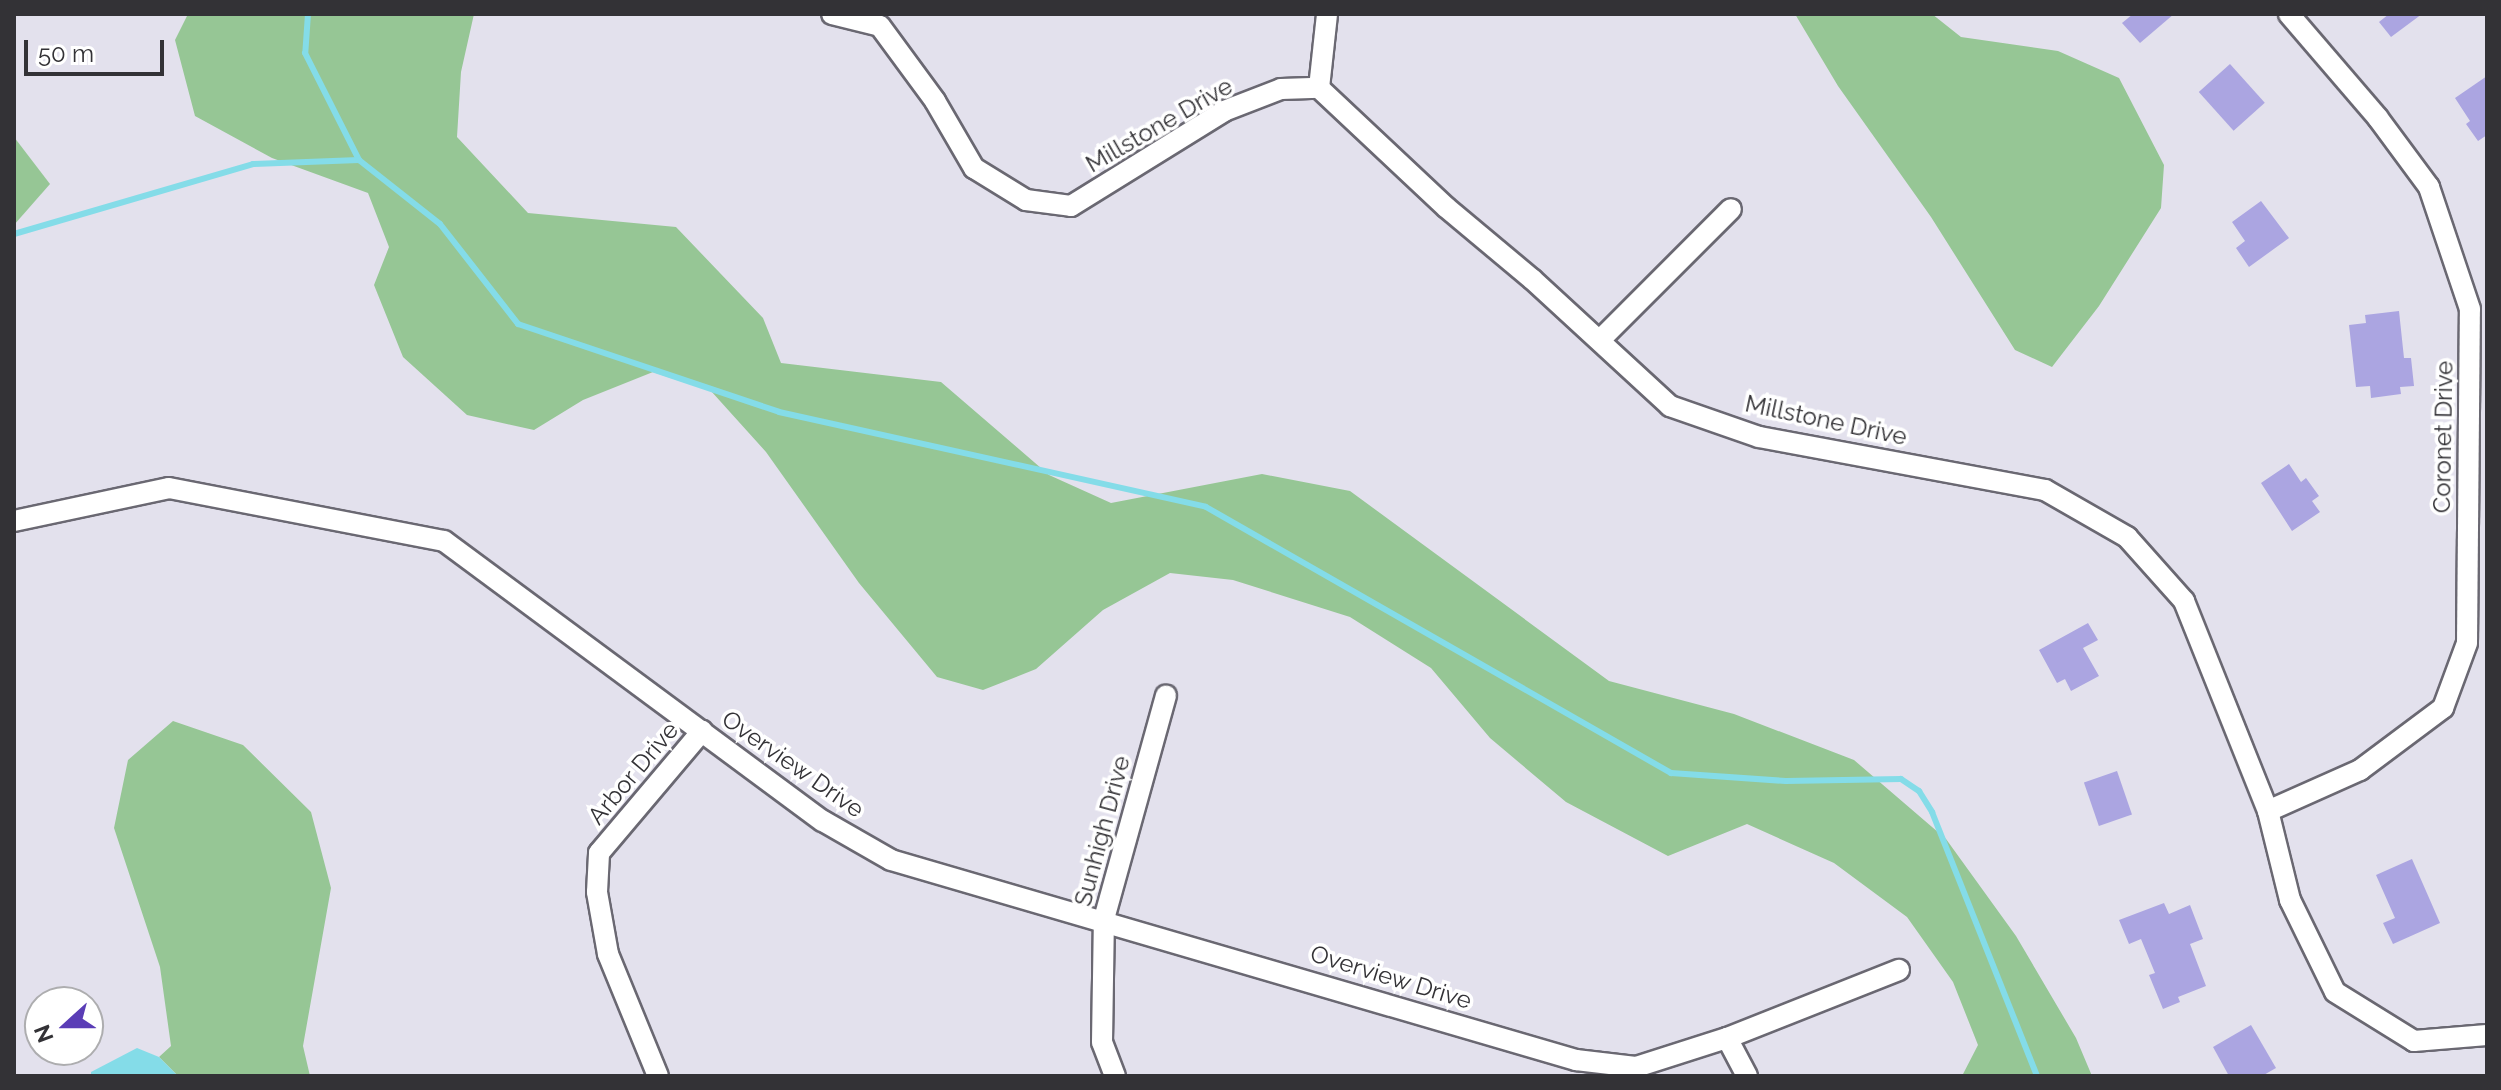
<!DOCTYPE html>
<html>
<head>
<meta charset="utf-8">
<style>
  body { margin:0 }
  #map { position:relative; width:2501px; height:1090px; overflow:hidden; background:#e3e1ed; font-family:Raleway,sans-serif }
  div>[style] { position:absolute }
  .green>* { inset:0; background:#96c695 }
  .water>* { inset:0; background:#84dce8 }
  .stream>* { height:6px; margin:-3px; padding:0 3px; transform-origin:3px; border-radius:3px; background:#84dce8 }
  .building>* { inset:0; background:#aba5e1; transform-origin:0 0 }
  .roads { filter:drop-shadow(2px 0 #6a6872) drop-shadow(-2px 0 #6a6872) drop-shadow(0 2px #6a6872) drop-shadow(0 -2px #6a6872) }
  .minor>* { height:20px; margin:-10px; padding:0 10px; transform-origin:10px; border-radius:10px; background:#fff }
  span { translate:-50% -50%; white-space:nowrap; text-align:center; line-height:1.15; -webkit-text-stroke:7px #fff; paint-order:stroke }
  .street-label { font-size:24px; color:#333236 }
  .frame { position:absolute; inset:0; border:16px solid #333236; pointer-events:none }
  .north { position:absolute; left:24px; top:986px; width:80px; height:80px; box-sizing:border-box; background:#fff; border:2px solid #adadaf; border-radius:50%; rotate:249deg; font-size:22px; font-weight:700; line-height:32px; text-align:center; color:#333236 }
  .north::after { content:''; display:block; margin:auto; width:28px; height:36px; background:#5a3db6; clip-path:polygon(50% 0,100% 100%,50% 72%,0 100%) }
  .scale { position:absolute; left:24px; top:40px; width:140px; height:36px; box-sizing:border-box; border:4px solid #333236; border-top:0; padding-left:10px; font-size:24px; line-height:28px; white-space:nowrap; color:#333236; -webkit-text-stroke:6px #fff; paint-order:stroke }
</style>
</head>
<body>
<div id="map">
  <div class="green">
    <div style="clip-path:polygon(188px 14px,474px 14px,461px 72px,457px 137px,528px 213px,676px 227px,763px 318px,781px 363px,941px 382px,1049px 475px,1111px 503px,1262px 474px,1350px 491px,1609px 681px,1734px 714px,1854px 760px,1946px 839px,2016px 936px,2076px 1038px,2092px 1076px,1962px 1076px,1978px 1045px,1953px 982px,1907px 917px,1834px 863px,1747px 824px,1668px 856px,1566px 802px,1490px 738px,1431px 668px,1350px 617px,1233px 580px,1170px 573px,1103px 610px,1036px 669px,983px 690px,937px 677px,859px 583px,766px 452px,711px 391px,653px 372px,583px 400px,534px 430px,467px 415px,403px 357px,374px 285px,389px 247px,368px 193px,272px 158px,195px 116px,175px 40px)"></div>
    <div style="clip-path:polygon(1795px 14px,1932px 14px,1961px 37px,2058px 51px,2119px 78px,2164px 165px,2161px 208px,2099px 306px,2052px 367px,2015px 350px,1931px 217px,1838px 86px)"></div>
    <div style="clip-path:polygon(14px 137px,50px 184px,14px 225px)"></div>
    <div style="clip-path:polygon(173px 721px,243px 745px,311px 812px,331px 888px,303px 1046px,310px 1076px,178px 1076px,159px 1057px,171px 1046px,160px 967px,114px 828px,128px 760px)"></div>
  </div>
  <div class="water">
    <div style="clip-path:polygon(137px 1048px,159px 1057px,178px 1076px,91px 1076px,91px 1072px)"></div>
  </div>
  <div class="stream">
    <div style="left:308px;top:14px;width:39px;rotate:94deg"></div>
    <div style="left:305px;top:53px;width:120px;rotate:63.2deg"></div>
    <div style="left:14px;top:234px;width:249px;rotate:-16.3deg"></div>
    <div style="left:253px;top:164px;width:106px;rotate:-2.2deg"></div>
    <div style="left:359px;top:160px;width:103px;rotate:38.3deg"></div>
    <div style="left:440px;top:224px;width:127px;rotate:52deg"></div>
    <div style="left:518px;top:324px;width:275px;rotate:18.6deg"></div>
    <div style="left:779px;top:412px;width:437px;rotate:12.5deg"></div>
    <div style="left:1206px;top:507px;width:536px;rotate:29.77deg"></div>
    <div style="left:1671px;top:773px;width:115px;rotate:4deg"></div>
    <div style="left:1786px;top:781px;width:115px;rotate:-1deg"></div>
    <div style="left:1901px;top:779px;width:22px;rotate:34deg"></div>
    <div style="left:1919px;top:791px;width:25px;rotate:58deg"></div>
    <div style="left:1932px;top:812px;width:284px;rotate:68.3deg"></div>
  </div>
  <div class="building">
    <div style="clip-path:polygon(2133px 14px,2174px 14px,2140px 43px,2122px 23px)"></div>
    <div style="clip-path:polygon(2389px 14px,2422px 14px,2391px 37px,2379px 22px)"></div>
    <div style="left:2230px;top:64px;width:52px;height:42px;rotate:48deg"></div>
    <div style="clip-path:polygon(2487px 76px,2487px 135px,2478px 141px,2466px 124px,2470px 121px,2455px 98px)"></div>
    <div style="clip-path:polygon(2261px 201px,2289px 238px,2249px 267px,2236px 248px,2245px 241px,2232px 222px)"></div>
    <div style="clip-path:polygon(2399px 311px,2404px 358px,2411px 358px,2414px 386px,2400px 387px,2401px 394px,2371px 398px,2370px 386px,2356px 387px,2349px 325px,2366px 323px,2365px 315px)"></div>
    <div style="clip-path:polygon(2289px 464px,2301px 482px,2306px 478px,2319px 496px,2312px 501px,2320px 512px,2292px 531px,2261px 483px)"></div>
    <div style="clip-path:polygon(2088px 623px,2098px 640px,2083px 648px,2099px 676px,2071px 691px,2065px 679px,2057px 683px,2039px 650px)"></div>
    <div style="left:2117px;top:771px;width:46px;height:35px;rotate:71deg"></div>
    <div style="clip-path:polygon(2412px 859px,2440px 923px,2393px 944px,2383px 923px,2395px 918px,2376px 875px)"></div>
    <div style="clip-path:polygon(2164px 903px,2169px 914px,2190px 905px,2203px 939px,2190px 944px,2206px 986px,2178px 997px,2180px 1002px,2163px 1009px,2149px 975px,2155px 973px,2141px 939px,2129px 944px,2119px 920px)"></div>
    <div style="clip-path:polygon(2251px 1025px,2276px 1068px,2262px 1076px,2229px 1076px,2213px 1047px)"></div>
  </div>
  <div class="roads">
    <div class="minor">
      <div style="left:832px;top:14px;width:49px;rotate:14deg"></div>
      <div style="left:880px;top:26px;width:93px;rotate:53.7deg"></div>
      <div style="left:935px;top:101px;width:78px;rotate:59.8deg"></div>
      <div style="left:974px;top:168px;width:61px;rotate:31.6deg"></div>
      <div style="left:1026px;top:200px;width:45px;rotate:7.6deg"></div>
      <div style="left:1071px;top:206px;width:180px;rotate:-31.8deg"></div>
      <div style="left:1224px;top:111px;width:61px;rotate:-21.1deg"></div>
      <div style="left:1281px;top:89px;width:38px;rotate:-2deg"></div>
      <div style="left:1319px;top:88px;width:175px;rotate:43.2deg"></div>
      <div style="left:1447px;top:208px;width:111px;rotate:39.9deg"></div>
      <div style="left:1532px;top:279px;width:188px;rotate:42.6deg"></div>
      <div style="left:1670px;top:406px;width:94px;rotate:19.2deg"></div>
      <div style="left:1759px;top:437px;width:291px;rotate:10.5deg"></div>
      <div style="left:2045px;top:490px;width:95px;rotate:29.8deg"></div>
      <div style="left:2127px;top:537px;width:86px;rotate:48.3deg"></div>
      <div style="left:2184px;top:601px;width:226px;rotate:68.2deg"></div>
      <div style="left:2268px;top:811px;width:92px;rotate:76.1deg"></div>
      <div style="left:2290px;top:900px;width:102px;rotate:63.9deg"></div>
      <div style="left:2335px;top:992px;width:93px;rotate:31.8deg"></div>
      <div style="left:2414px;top:1041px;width:73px;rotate:-4.7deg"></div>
      <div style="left:1319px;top:88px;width:74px;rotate:-83.8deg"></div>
      <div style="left:1600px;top:340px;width:185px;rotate:-45deg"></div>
      <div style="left:14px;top:521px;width:158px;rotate:-12deg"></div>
      <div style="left:169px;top:488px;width:280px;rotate:10.9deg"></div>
      <div style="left:444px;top:541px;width:471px;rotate:36.5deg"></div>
      <div style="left:823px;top:821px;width:78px;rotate:29.8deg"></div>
      <div style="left:891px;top:860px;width:714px;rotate:16.28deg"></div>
      <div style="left:1576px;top:1060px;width:60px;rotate:6.7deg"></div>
      <div style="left:1636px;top:1067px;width:96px;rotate:-17.7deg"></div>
      <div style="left:1727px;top:1038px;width:185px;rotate:-21.6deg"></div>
      <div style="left:2268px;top:811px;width:101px;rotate:-24deg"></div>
      <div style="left:2360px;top:770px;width:104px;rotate:-36.8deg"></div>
      <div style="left:2443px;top:708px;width:69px;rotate:-69.7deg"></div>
      <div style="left:2467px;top:643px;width:334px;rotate:-89.5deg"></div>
      <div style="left:2470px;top:309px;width:129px;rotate:-108.6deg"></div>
      <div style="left:2429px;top:187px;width:86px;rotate:-126.5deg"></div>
      <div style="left:2378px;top:118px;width:137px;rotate:-130.6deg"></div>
      <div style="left:1727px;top:1038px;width:43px;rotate:62.2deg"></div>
      <div style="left:658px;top:1076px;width:132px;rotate:-112.3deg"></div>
      <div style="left:608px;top:954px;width:63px;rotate:-100.1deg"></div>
      <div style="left:597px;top:892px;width:39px;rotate:-87deg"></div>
      <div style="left:599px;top:853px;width:160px;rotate:-49.8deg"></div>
      <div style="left:1115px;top:1076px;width:36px;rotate:-111deg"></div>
      <div style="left:1102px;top:1042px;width:123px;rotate:-89.1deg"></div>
      <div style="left:1104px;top:919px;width:232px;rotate:-74.5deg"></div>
    </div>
  </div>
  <div class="street-label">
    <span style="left:1159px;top:125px;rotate:-30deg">Millstone Drive</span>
    <span style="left:1826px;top:420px;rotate:12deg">Millstone Drive</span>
    <span style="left:2443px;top:437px;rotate:-89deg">Coronet Drive</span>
    <span style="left:793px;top:764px;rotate:35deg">Overview Drive</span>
    <span style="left:633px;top:773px;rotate:-50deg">Arbor Drive</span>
    <span style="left:1102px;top:831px;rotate:-75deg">Sunhigh Drive</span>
    <span style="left:1391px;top:977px;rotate:17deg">Overview Drive</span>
  </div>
  <div class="frame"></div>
  <div class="north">N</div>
  <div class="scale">50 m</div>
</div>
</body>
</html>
